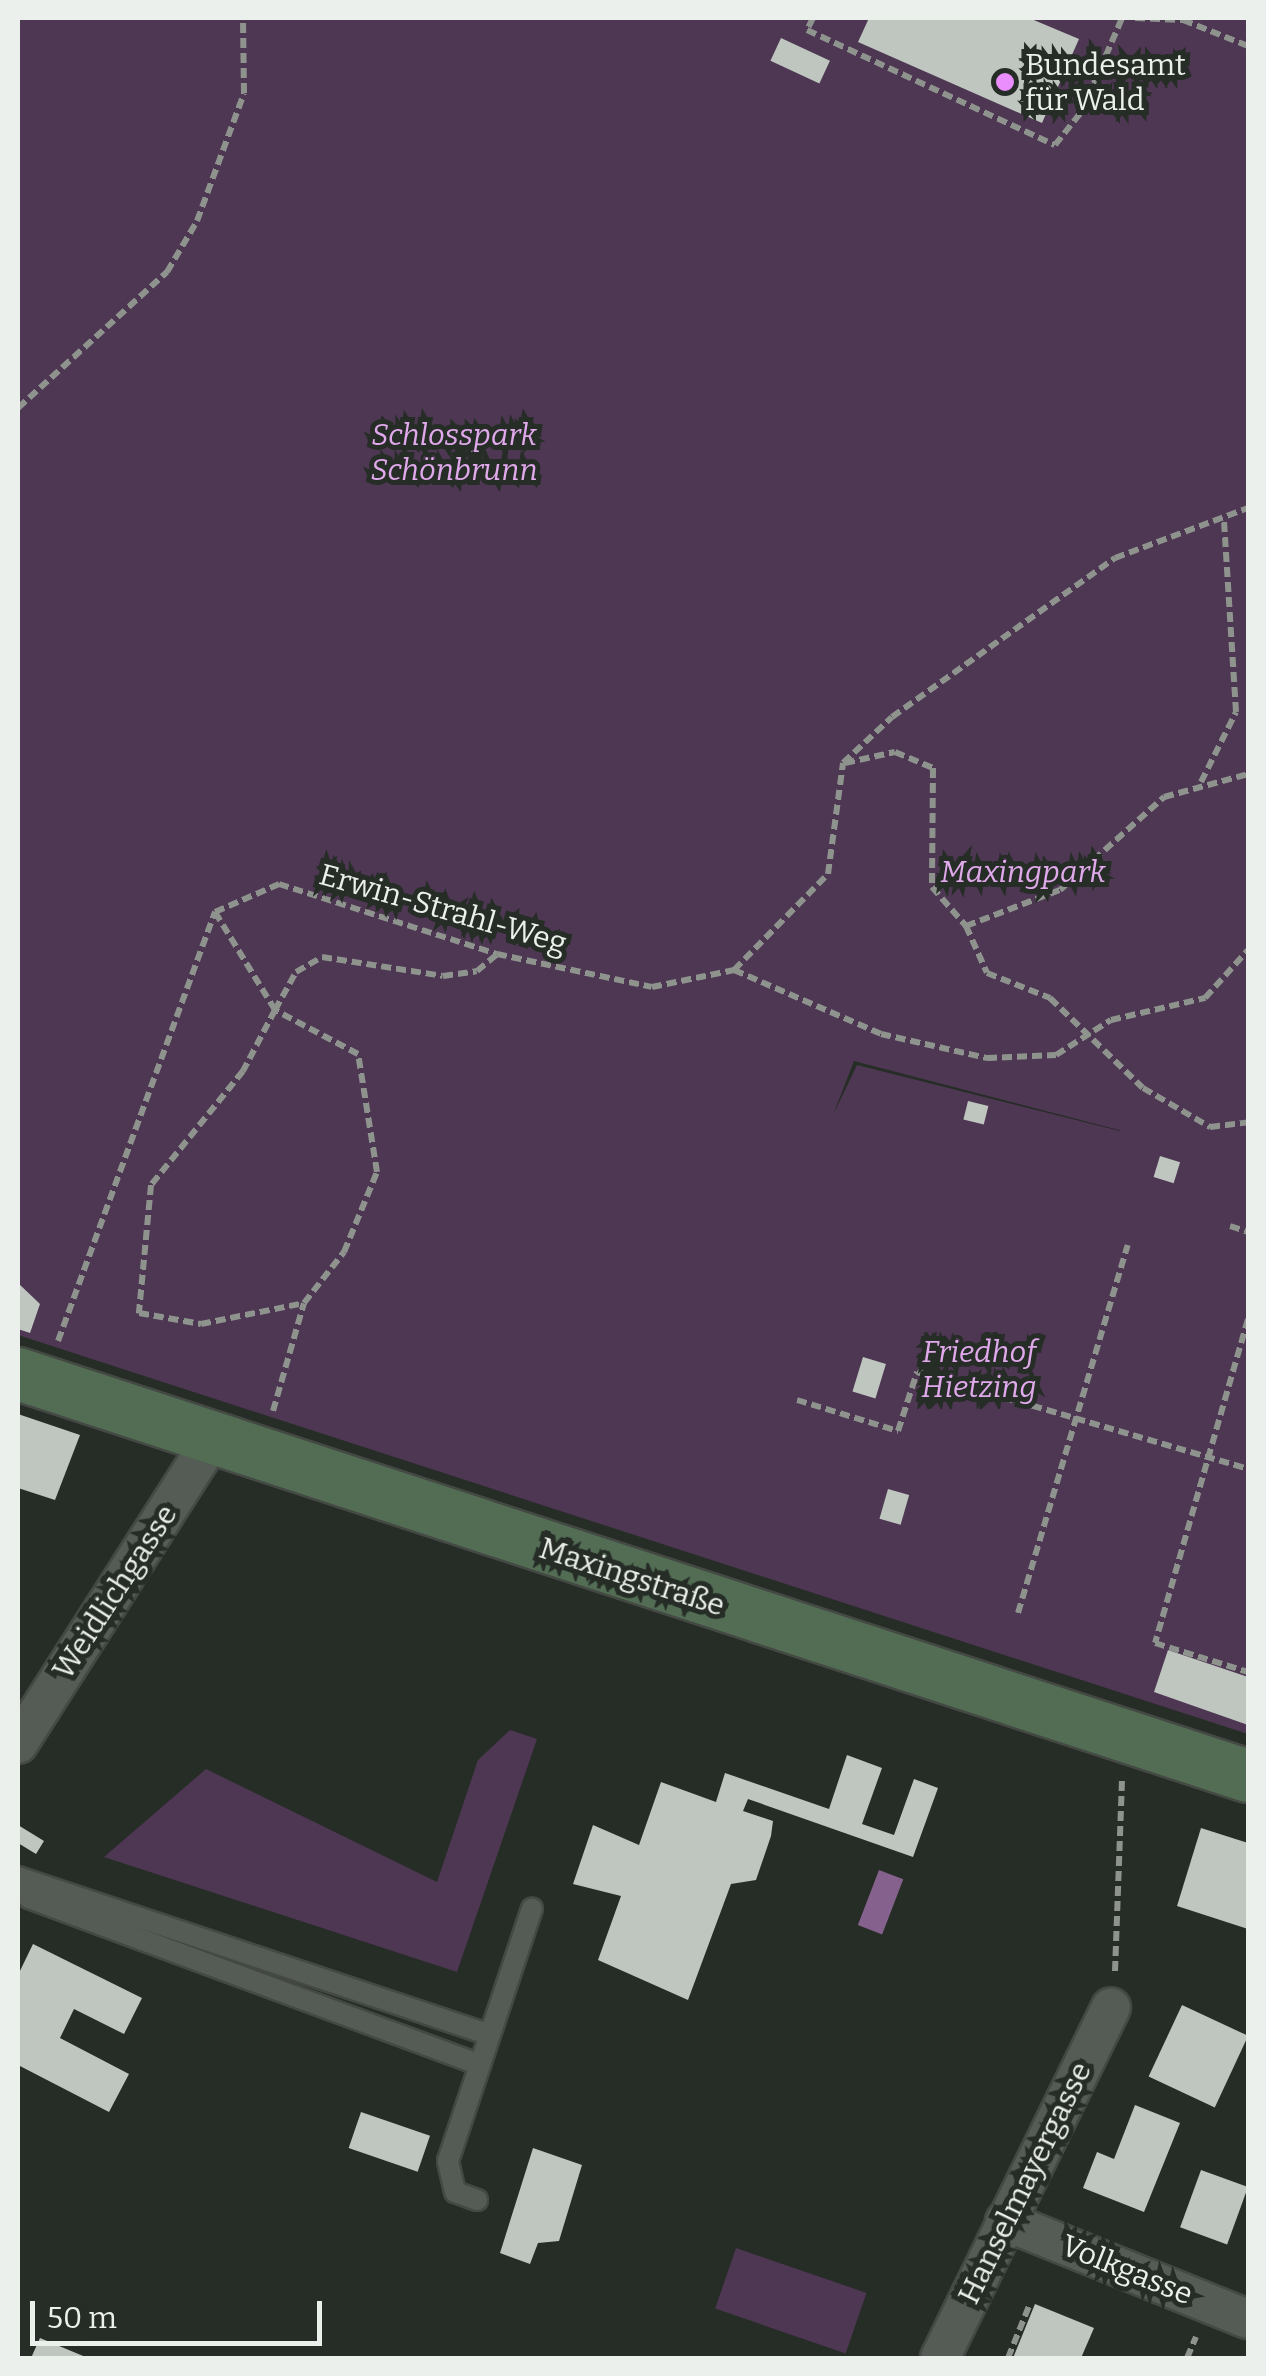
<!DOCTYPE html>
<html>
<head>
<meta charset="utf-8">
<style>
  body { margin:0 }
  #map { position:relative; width:1266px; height:2376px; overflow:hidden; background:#262c26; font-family:Bitter,serif }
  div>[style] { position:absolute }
  .green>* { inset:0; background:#4e3753; transform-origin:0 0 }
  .water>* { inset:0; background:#85618d; transform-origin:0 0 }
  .building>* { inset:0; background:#bfc6bf; transform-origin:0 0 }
  .path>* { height:6px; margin-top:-3px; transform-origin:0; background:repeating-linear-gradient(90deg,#8e938e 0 10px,transparent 0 15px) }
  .roads { filter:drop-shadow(2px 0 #444944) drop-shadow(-2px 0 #444944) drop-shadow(0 2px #444944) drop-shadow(0 -2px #444944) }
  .lane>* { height:20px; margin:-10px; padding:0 10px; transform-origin:10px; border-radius:10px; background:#555b55 }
  .street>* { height:38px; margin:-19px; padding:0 19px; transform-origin:19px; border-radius:19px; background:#555b55 }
  .secondary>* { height:52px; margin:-26px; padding:0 26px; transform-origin:26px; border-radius:26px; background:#526d54 }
  .dots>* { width:28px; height:28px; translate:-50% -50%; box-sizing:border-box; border:5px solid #262c26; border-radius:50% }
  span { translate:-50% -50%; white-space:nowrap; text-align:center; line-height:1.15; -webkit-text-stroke:10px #262c26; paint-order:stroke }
  .poi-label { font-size:30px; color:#ecf0ec }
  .left { translate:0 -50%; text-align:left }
  .park-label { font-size:30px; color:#e0a9eb; font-style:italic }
  .street-label { font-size:30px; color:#ecf0ec }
  .frame { position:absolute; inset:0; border:20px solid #ecf0ec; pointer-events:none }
  .scale { position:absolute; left:30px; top:2301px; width:292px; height:45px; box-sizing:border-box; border:5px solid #ecf0ec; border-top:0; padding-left:12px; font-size:30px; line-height:35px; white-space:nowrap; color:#ecf0ec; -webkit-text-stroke:8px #262c26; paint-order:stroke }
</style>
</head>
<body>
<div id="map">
  <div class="green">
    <div style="clip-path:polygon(evenodd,18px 18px,1248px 18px,1248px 1734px,18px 1335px,18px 18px,854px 1061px,1119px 1130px,1120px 1131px,857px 1065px,833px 1115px,854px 1061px)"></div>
    <div style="clip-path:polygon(510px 1730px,537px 1739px,457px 1972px,104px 1857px,206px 1769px,437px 1882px,478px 1760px)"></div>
    <div style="left:736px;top:2248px;width:138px;height:64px;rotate:19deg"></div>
  </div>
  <div class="water">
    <div style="left:879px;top:1870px;width:26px;height:59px;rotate:21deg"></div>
  </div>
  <div class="building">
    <div style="clip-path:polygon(869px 18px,1029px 18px,1079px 39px,1042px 123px,858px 42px)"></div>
    <div style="left:781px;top:38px;width:54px;height:25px;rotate:25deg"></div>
    <div style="left:968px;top:1101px;width:21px;height:19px;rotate:14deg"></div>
    <div style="left:1160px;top:1156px;width:21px;height:22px;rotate:17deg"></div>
    <div style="clip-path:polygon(18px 1283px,40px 1304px,30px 1333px,18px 1329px)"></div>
    <div style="left:863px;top:1357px;width:24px;height:36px;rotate:17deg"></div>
    <div style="clip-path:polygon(18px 1414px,80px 1435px,55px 1500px,18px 1488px)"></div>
    <div style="left:888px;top:1489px;width:22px;height:31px;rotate:16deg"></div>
    <div style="clip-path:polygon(1168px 1650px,1248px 1677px,1248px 1725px,1154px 1692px)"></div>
    <div style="clip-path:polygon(847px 1755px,882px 1768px,862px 1824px,894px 1835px,914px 1779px,938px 1788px,913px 1857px,748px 1799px,743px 1811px,773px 1821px,771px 1836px,756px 1880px,731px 1884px,688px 2000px,598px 1960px,621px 1896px,573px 1884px,593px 1825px,639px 1845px,661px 1782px,716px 1802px,725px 1773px,829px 1809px)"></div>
    <div style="clip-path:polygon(18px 1825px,44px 1841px,36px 1854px,18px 1843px)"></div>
    <div style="clip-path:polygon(1201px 1828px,1248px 1843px,1248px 1929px,1177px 1906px)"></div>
    <div style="clip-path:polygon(33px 1944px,142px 1998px,124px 2034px,74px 2009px,60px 2038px,129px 2074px,109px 2112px,18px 2065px,18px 1975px)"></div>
    <div style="left:1182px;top:2005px;width:73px;height:79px;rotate:25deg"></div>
    <div style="clip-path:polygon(1135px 2105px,1180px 2123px,1144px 2212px,1083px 2188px,1097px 2152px,1114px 2159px)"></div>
    <div style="left:361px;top:2112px;width:73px;height:38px;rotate:19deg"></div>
    <div style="clip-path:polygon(533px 2148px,582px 2165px,559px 2241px,538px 2243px,530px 2264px,500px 2253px)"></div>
    <div style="left:1201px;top:2170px;width:50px;height:61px;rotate:20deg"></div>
    <div style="clip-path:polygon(1035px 2304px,1094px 2328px,1081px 2358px,1013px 2358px)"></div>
    <div style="clip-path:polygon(40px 2338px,88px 2358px,31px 2358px)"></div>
  </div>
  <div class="path">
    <div style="left:813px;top:18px;width:13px;rotate:117deg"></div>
    <div style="left:807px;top:30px;width:273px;rotate:24.9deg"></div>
    <div style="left:1055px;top:145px;width:43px;rotate:-51.5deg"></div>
    <div style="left:1082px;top:111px;width:101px;rotate:-66.7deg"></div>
    <div style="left:1135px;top:18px;width:48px;rotate:2.4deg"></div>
    <div style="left:1183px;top:20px;width:70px;rotate:21.8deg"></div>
    <div style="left:18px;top:408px;width:202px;rotate:-42.4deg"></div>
    <div style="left:167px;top:272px;width:59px;rotate:-59.5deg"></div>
    <div style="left:197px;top:221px;width:136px;rotate:-69.8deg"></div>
    <div style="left:244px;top:93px;width:75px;rotate:-90.8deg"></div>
    <div style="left:845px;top:763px;width:51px;rotate:-12.4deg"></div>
    <div style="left:895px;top:752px;width:41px;rotate:22.8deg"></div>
    <div style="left:933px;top:768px;width:119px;rotate:90.5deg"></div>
    <div style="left:932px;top:887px;width:52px;rotate:48.9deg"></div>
    <div style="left:966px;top:926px;width:101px;rotate:-21deg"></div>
    <div style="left:1060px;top:890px;width:140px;rotate:-41.8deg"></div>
    <div style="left:1164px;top:797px;width:87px;rotate:-15.3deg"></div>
    <div style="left:1201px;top:782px;width:78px;rotate:-63.4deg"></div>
    <div style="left:1236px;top:712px;width:191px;rotate:-93.6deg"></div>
    <div style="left:215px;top:912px;width:115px;rotate:58.5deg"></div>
    <div style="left:275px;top:1010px;width:69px;rotate:117.7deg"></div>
    <div style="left:243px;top:1071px;width:146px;rotate:128.9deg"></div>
    <div style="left:151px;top:1185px;width:129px;rotate:95.4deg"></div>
    <div style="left:139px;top:1313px;width:63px;rotate:10.1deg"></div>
    <div style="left:201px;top:1324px;width:105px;rotate:-11.5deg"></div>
    <div style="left:966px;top:926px;width:51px;rotate:65.9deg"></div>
    <div style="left:987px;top:973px;width:68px;rotate:21.6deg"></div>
    <div style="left:1050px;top:998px;width:129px;rotate:44.1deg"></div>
    <div style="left:1143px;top:1088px;width:78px;rotate:30.2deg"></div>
    <div style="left:1210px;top:1127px;width:38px;rotate:-7deg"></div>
    <div style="left:734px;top:970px;width:160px;rotate:23.5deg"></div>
    <div style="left:881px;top:1034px;width:109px;rotate:12.8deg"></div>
    <div style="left:987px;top:1058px;width:69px;rotate:-2.5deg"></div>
    <div style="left:1056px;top:1055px;width:65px;rotate:-32.5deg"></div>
    <div style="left:1111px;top:1020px;width:97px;rotate:-13.2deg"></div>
    <div style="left:1205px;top:998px;width:64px;rotate:-48.1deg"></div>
    <div style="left:1230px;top:1226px;width:19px;rotate:18deg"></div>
    <div style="left:1248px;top:1319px;width:337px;rotate:106deg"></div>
    <div style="left:1155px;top:1643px;width:97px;rotate:17.3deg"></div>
    <div style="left:58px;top:1341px;width:457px;rotate:-69.9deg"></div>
    <div style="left:215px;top:912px;width:70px;rotate:-23.6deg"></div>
    <div style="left:279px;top:884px;width:229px;rotate:17.8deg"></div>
    <div style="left:497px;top:954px;width:158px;rotate:12deg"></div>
    <div style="left:652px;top:987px;width:84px;rotate:-11.7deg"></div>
    <div style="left:734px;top:970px;width:134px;rotate:-45.6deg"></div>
    <div style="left:828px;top:874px;width:112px;rotate:-82.3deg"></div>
    <div style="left:843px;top:763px;width:67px;rotate:-43.2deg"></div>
    <div style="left:892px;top:717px;width:274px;rotate:-35.5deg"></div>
    <div style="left:1115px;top:558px;width:142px;rotate:-20.6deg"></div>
    <div style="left:797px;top:1400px;width:106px;rotate:17.1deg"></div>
    <div style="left:898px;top:1431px;width:62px;rotate:-72.1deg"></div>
    <div style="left:917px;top:1372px;width:345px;rotate:16.3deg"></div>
    <div style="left:273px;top:1411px;width:112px;rotate:-74deg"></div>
    <div style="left:304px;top:1303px;width:65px;rotate:-51.9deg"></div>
    <div style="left:344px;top:1252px;width:87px;rotate:-67.6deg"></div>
    <div style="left:377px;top:1172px;width:120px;rotate:-99.1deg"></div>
    <div style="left:358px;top:1054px;width:94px;rotate:-152.1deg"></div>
    <div style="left:275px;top:1010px;width:43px;rotate:-61.1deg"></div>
    <div style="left:296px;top:972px;width:30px;rotate:-30deg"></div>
    <div style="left:322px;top:957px;width:122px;rotate:8.9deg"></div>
    <div style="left:443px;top:976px;width:34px;rotate:-8deg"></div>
    <div style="left:477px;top:971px;width:25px;rotate:-40deg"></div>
    <div style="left:1018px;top:1613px;width:384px;rotate:-73.4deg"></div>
    <div style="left:1115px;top:1971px;width:191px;rotate:-87.9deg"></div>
    <div style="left:1008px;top:2358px;width:56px;rotate:-68deg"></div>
    <div style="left:1187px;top:2358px;width:23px;rotate:-67deg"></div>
  </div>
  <div class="roads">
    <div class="lane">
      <div style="left:18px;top:1877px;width:497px;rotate:18.5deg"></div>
      <div style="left:18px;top:1880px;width:21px;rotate:59deg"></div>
      <div style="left:29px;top:1898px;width:481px;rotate:20.3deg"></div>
      <div style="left:477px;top:2200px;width:23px;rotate:-160deg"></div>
      <div style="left:455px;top:2192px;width:32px;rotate:-103deg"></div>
      <div style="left:448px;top:2161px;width:266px;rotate:-71.6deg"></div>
    </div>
    <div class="street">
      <div style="left:18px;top:1744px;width:361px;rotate:-57.5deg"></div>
      <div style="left:1005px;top:2221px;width:262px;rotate:22deg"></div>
      <div style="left:940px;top:2358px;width:390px;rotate:-64deg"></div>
    </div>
    <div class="secondary">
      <div style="left:18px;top:1374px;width:1294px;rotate:18.1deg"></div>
    </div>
  </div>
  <div class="dots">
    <div style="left:1005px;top:82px;background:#ea8dfd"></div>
  </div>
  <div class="poi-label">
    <span class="left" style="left:1025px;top:82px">Bundesamt<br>für Wald</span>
  </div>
  <div class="park-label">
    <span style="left:454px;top:452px">Schlosspark<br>Schönbrunn</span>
    <span style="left:1023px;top:872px">Maxingpark</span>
    <span style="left:979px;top:1369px">Friedhof<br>Hietzing</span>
  </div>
  <div class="street-label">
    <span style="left:443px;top:909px;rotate:16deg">Erwin-Strahl-Weg</span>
    <span style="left:632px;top:1577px;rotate:18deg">Maxingstraße</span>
    <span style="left:115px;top:1592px;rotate:-57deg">Weidlichgasse</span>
    <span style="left:1025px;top:2183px;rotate:-64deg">Hanselmayergasse</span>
    <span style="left:1127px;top:2270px;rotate:22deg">Volkgasse</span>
  </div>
  <div class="frame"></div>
  <div class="scale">50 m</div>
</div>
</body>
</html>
